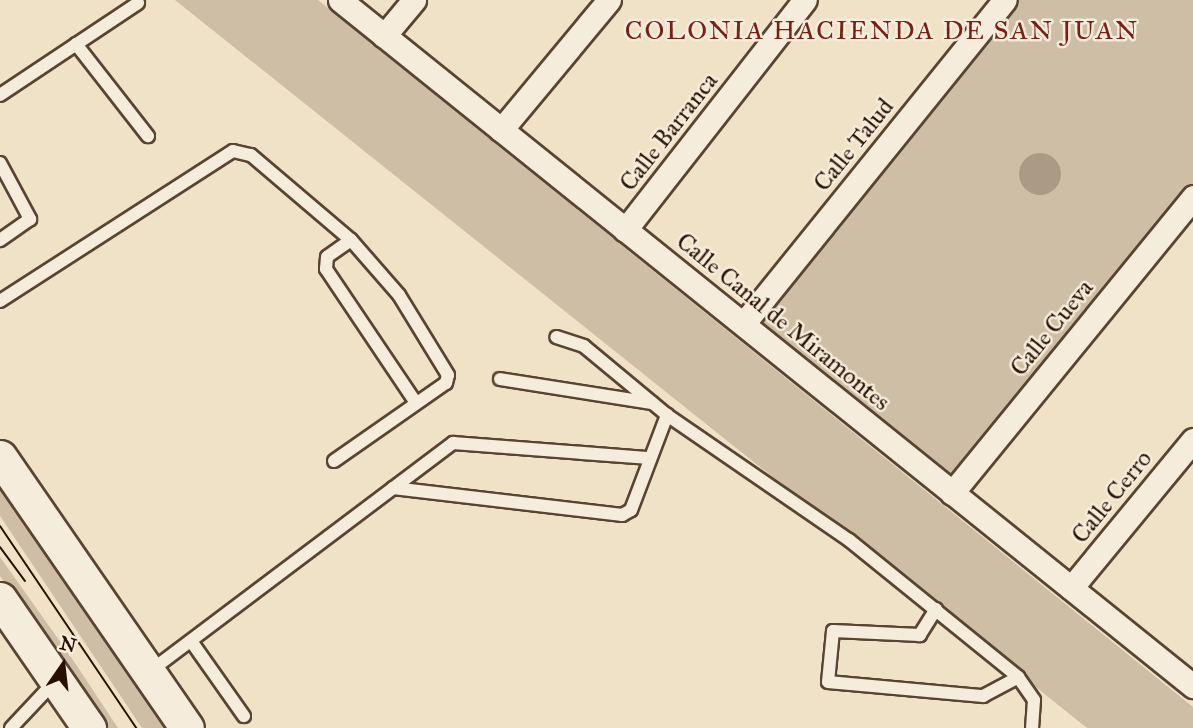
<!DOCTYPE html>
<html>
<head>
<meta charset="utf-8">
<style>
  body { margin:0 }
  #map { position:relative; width:1193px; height:728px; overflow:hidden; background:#efe2c7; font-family:"IM FELL Great Primer",serif }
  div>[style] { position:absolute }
  .green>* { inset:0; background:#cdbea5 }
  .water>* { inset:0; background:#ab9b84 }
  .round { border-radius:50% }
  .roads { filter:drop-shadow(2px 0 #594432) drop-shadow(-2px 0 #594432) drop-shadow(0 2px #594432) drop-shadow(0 -2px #594432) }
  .lane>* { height:12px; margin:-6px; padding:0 6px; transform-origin:6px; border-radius:6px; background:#f5ecdb }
  .street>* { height:23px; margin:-11.5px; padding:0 11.5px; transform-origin:11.5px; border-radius:11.5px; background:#f5ecdb }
  .secondary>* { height:33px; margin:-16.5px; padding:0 16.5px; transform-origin:16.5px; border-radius:16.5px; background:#f5ecdb }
  .tram>* { height:2px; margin:-1px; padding:0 1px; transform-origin:1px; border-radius:1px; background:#271001 }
  span { translate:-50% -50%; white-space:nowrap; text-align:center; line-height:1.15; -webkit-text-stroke:5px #f5ecdb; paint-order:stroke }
  .street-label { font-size:24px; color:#271001 }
  .neighbourhood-label { font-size:26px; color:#7a1f14; letter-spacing:2px }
  .north { position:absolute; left:28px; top:630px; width:70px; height:70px; -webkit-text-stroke:5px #f5ecdb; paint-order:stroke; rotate:14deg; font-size:19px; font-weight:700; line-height:28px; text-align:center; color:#271001 }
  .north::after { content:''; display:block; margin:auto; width:24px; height:32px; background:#271001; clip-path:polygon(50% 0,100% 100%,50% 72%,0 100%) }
</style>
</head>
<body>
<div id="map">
  <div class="green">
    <div style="clip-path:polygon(175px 0,318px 0,1193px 707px,1193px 728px,1087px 728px)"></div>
    <div style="clip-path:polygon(1015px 0,1193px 0,1193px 185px,951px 483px,752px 320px)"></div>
    <div style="clip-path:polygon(0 470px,175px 728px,142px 728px,0 516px)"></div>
    <div style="clip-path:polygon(0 557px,71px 657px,118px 728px,100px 728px,0 576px)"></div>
  </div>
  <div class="water">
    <div class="round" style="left:1019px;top:153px;width:42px;height:42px"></div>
  </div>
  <div class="roads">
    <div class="lane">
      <div style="left:76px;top:44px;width:117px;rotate:52deg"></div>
      <div style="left:0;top:95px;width:166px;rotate:-33.7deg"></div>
      <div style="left:0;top:163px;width:64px;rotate:61.8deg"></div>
      <div style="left:30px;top:219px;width:37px;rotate:145deg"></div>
      <div style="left:0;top:301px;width:277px;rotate:-32.8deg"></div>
      <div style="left:233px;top:151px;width:18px;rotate:13deg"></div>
      <div style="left:251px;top:155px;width:131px;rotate:40.4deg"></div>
      <div style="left:500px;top:379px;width:154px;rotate:9deg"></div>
      <div style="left:667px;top:415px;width:221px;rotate:34.5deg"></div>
      <div style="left:849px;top:540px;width:218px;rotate:39deg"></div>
      <div style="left:1018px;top:677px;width:28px;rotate:55deg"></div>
      <div style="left:1034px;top:700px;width:28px;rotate:94deg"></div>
      <div style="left:334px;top:461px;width:136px;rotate:-34.9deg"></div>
      <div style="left:446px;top:383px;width:8px;rotate:-76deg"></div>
      <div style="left:448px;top:375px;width:94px;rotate:-121.5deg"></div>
      <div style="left:399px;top:295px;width:73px;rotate:-131.1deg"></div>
      <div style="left:351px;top:240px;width:29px;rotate:145deg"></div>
      <div style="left:327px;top:257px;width:12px;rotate:95deg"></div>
      <div style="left:326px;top:269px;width:161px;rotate:56.1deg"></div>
      <div style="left:393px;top:488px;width:231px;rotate:6.7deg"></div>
      <div style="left:622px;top:515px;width:10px;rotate:-29deg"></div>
      <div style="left:631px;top:510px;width:102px;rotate:-69.2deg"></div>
      <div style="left:667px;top:415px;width:108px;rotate:-140.3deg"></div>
      <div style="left:584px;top:346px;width:29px;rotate:-162deg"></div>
      <div style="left:936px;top:609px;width:31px;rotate:122deg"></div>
      <div style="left:920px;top:635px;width:87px;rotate:-177.4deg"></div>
      <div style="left:833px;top:631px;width:51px;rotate:95.6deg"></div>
      <div style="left:828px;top:682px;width:156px;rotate:5.2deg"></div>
      <div style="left:983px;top:696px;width:40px;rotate:-28deg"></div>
      <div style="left:191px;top:641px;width:92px;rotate:54.8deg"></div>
      <div style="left:149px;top:672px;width:381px;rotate:-37deg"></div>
      <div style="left:453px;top:443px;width:194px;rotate:4.4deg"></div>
      <div style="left:11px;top:728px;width:66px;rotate:-46.8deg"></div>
    </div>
    <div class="street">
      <div style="left:340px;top:0;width:1095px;rotate:38.81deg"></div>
      <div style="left:384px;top:36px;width:47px;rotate:-50.2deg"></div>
      <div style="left:501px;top:130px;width:169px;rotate:-50.3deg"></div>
      <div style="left:625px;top:230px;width:292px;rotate:-52deg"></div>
      <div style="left:744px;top:323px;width:415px;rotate:-51.1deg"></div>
      <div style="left:952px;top:493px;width:382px;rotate:-50.8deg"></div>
      <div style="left:1071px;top:588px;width:192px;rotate:-50.5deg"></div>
    </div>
    <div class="secondary">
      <div style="left:0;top:457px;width:329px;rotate:55.4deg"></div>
      <div style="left:0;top:599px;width:157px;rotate:55.4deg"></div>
    </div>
  </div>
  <div class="tram">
    <div style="left:0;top:526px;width:244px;rotate:56deg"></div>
    <div style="left:0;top:547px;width:42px;rotate:53.7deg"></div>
  </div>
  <div class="street-label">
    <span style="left:669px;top:132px;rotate:-52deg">Calle Barranca</span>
    <span style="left:854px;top:145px;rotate:-51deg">Calle Talud</span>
    <span style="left:783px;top:322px;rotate:39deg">Calle Canal de Miramontes</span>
    <span style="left:1052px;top:328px;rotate:-51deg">Calle Cueva</span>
    <span style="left:1112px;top:497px;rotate:-51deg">Calle Cerro</span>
  </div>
  <div class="neighbourhood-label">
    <span style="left:882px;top:31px">COLONIA HACIENDA DE SAN JUAN</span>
  </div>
  <div class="north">N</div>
</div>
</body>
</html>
